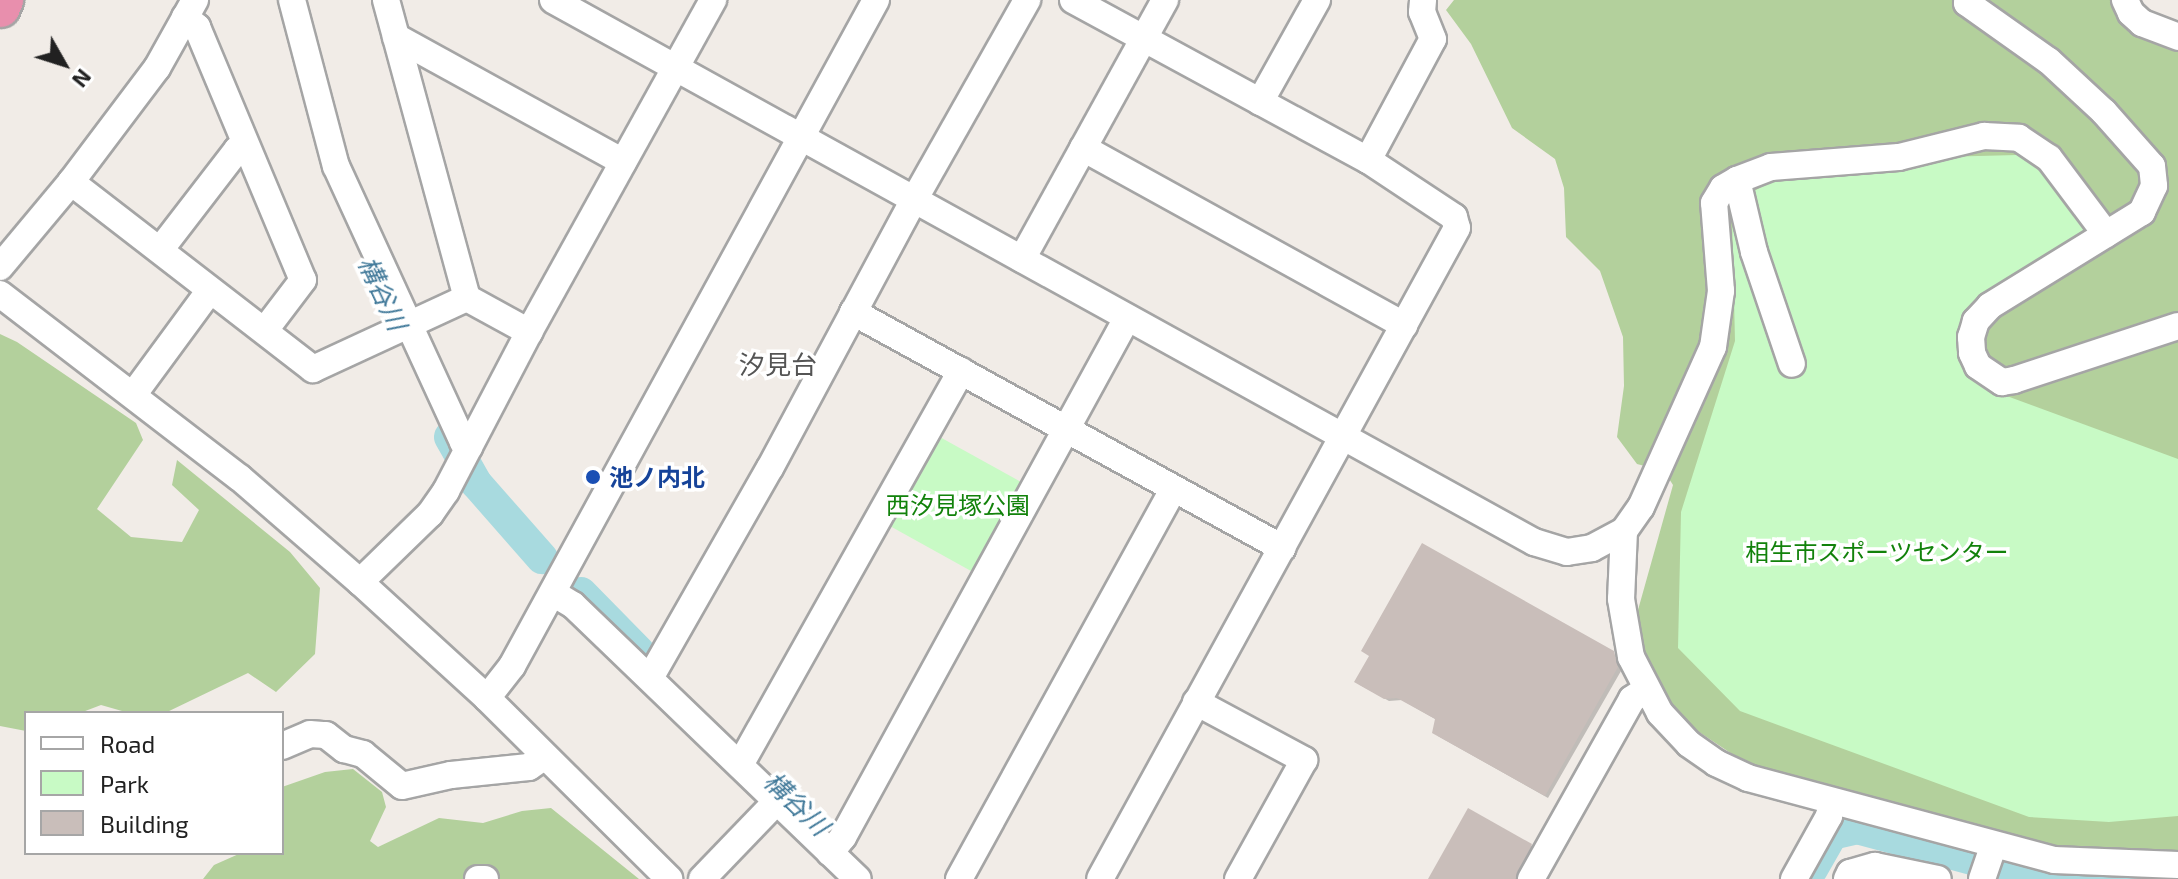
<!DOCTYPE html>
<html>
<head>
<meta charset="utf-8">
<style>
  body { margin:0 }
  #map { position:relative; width:2178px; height:879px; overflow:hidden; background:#f1ece7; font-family:"Exo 2","Noto Sans JP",sans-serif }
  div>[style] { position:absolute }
  .forest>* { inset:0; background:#b3d09c }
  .park>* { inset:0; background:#c8fac5; transform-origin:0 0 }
  .shadow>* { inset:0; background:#0003 }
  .river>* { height:32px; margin:-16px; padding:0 16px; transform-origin:16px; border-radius:16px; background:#a8dadf }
  .building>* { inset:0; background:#c9beba }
  .roads { filter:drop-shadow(2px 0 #a5a5a5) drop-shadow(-2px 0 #a5a5a5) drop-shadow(0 2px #a5a5a5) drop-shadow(0 -2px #a5a5a5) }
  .minor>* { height:26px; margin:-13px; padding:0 13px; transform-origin:13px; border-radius:13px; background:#fff }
  .highway>* { height:40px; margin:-20px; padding:0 20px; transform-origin:20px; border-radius:20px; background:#e88fad }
  .dots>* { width:22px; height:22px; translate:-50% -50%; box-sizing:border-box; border:4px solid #fff; border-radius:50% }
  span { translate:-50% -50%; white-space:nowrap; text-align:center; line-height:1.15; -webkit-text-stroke:7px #fff; paint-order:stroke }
  .transit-label { font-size:24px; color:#164399; font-weight:700 }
  .left { translate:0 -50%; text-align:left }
  .park-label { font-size:24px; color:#12820b }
  .water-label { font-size:26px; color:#427a9a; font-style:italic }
  .neighbourhood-label { font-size:26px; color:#545454 }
  .legend { position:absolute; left:24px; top:711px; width:260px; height:144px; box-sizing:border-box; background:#fff; border:2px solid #a6a6a6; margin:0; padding:10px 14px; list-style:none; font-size:24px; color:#212121 }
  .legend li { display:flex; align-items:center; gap:16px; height:40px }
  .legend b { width:40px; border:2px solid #a6a6a6 }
  .north { position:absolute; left:24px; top:24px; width:80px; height:80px; -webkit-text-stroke:6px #fff; paint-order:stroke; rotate:129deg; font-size:22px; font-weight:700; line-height:32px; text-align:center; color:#212121 }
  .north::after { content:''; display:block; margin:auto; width:28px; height:36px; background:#212121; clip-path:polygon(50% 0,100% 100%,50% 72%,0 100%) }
</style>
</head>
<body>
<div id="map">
  <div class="forest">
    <div style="clip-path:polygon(1454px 0,2115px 0,2178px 45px,2178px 856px,2067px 853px,1888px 810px,1741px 760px,1690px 726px,1650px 681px,1631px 635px,1673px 485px,1664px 471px,1637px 464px,1617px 437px,1624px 386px,1623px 337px,1600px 271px,1566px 237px,1564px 188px,1555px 159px,1512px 128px,1471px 44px,1446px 10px)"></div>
    <div style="clip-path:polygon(0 334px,17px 342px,136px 423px,143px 440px,97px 509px,131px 537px,182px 542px,199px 510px,172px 485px,177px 460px,290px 552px,320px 588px,315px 654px,276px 692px,248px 673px,165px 713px,129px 713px,101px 705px,80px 713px,26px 713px,26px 731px,0 726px)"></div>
    <div style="clip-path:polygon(353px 769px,382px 792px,386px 807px,370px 841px,378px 847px,439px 818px,483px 823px,522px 811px,551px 808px,639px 879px,203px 879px,214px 865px,241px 853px,282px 853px,282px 787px,325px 772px)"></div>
  </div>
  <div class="park">
    <div style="clip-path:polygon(2017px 155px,2044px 166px,2091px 222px,2080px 244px,1969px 320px,1973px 376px,1985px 388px,2178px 459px,2178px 816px,2109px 822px,2029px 817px,1740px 711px,1678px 648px,1681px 512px,1735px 341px,1732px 218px,1750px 193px,1779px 178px,1939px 157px)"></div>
    <div style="left:938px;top:436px;width:101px;height:102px;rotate:29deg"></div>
  </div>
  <div class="shadow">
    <div style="clip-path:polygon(1612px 652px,1621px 671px,1548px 798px,1438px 736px,1437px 720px,1402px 700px,1389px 701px,1360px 685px)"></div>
    <div style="clip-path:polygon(1531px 845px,1539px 853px,1526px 879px,1431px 879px)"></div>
  </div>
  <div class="river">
    <div style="left:450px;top:437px;width:53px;rotate:60.5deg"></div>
    <div style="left:476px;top:483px;width:100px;rotate:48.7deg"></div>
    <div style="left:581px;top:593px;width:83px;rotate:45.5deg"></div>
    <div style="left:1812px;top:869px;width:40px;rotate:-60.3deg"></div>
    <div style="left:1832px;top:834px;width:26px;rotate:-13deg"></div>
    <div style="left:1857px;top:828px;width:157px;rotate:15.1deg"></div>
    <div style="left:2009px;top:869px;width:51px;rotate:7.8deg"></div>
    <div style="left:2060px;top:876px;width:118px;rotate:1deg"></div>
  </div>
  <div class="building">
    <div style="clip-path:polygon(1422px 543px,1614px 651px,1618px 667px,1545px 796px,1432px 733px,1435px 719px,1397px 698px,1384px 699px,1354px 682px,1369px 656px,1361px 651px)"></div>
    <div style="clip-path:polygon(1468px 808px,1532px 844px,1515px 879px,1428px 879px)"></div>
  </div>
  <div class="roads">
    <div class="minor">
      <div style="left:292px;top:0;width:172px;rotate:75.2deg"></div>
      <div style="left:336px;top:166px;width:304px;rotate:65.3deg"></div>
      <div style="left:463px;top:442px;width:8px;rotate:40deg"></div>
      <div style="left:386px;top:0;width:309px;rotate:74.8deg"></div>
      <div style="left:467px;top:298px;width:71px;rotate:28.7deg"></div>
      <div style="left:553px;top:0;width:1121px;rotate:28.92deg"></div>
      <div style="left:1534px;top:542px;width:34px;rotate:17deg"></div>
      <div style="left:1567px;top:552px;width:25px;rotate:-9deg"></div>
      <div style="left:1592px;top:548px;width:36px;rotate:-28deg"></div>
      <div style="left:1624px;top:531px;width:29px;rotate:-55deg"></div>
      <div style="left:1641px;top:507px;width:175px;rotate:-65.8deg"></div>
      <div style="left:1713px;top:347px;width:57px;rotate:-81.9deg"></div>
      <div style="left:1721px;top:291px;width:88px;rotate:-94.5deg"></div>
      <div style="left:1714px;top:203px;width:17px;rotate:-59deg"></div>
      <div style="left:1723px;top:188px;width:16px;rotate:-30deg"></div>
      <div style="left:1737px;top:180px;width:36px;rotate:-21deg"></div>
      <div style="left:1771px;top:167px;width:128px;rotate:-4.5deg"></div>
      <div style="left:1899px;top:157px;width:88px;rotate:-13.9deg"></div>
      <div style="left:1984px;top:136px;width:35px;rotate:3deg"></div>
      <div style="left:2019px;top:138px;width:36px;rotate:34deg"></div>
      <div style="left:2049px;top:158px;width:95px;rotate:53.1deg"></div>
      <div style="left:1073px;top:0;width:336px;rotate:28.5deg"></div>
      <div style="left:1368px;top:160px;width:103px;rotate:33.5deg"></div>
      <div style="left:1454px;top:217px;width:11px;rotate:75deg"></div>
      <div style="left:1457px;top:228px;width:742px;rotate:118.74deg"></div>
      <div style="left:1968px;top:0;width:3px;rotate:108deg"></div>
      <div style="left:1967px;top:3px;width:100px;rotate:35.3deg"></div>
      <div style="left:2049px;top:61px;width:75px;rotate:42.8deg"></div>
      <div style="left:2104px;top:112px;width:72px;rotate:48.4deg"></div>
      <div style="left:2152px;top:166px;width:20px;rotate:84deg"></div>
      <div style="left:2154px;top:186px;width:29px;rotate:115deg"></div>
      <div style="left:2142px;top:212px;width:179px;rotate:148.3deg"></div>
      <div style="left:1990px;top:306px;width:21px;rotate:133deg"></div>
      <div style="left:1976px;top:321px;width:17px;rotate:107deg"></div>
      <div style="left:1971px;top:337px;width:16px;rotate:86deg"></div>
      <div style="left:1972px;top:353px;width:14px;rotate:65deg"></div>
      <div style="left:1978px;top:366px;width:29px;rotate:34deg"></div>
      <div style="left:2002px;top:382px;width:12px;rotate:-9deg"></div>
      <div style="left:2014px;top:380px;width:173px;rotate:-18.2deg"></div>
      <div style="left:2125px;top:0;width:14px;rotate:65deg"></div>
      <div style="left:2131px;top:13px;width:15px;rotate:42deg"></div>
      <div style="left:2142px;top:23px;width:39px;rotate:21deg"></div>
      <div style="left:185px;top:17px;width:16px;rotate:40deg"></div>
      <div style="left:197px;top:27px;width:274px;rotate:67.3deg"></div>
      <div style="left:303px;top:280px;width:63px;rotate:127.2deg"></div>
      <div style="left:396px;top:37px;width:259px;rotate:28.8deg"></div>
      <div style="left:1260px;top:102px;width:117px;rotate:-60.8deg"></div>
      <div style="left:1083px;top:148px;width:367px;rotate:28.9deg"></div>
      <div style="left:1368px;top:160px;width:137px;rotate:-61.8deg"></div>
      <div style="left:1433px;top:39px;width:29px;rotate:-112deg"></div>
      <div style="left:1422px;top:12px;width:12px;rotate:-85deg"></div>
      <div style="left:1737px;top:180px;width:74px;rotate:76.7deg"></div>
      <div style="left:1754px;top:252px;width:118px;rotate:71.3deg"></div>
      <div style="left:71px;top:182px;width:306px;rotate:37.7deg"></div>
      <div style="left:313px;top:369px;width:170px;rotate:-24.8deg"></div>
      <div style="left:160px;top:250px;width:126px;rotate:-52.4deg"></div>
      <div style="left:237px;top:150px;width:10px;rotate:-24deg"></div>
      <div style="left:1022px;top:259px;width:296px;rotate:-61.1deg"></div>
      <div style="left:0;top:267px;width:111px;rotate:-50.1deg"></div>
      <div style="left:71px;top:182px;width:143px;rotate:-53deg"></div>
      <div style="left:157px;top:68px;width:78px;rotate:-60.8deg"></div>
      <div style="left:0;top:294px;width:302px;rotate:37.5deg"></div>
      <div style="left:240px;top:478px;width:159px;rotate:40.9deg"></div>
      <div style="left:360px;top:582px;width:172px;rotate:42.4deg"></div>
      <div style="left:487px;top:698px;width:257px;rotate:44.8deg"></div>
      <div style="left:853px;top:312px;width:490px;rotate:28.8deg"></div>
      <div style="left:133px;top:395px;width:130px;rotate:-53.7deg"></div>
      <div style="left:1624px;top:531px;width:68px;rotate:92.5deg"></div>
      <div style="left:1621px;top:599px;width:59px;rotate:80.2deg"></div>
      <div style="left:1631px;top:657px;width:63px;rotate:62.6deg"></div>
      <div style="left:1660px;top:713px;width:42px;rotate:46.9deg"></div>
      <div style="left:1689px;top:744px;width:33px;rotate:35deg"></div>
      <div style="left:1716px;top:763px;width:35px;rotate:25deg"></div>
      <div style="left:1748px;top:778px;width:317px;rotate:15deg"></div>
      <div style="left:2054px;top:860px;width:124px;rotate:2.3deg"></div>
      <div style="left:360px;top:582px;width:98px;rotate:-44.2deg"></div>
      <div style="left:430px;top:514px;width:28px;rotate:-55deg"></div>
      <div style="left:446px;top:491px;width:179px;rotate:-62.4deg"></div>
      <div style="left:529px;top:332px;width:380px;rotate:-61deg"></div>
      <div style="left:553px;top:593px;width:23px;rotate:31deg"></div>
      <div style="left:573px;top:605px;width:395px;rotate:43.9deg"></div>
      <div style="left:650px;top:678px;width:242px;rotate:-60.3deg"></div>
      <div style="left:770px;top:468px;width:304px;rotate:-61.8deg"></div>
      <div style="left:914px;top:200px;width:230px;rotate:-60.5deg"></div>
      <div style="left:487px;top:698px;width:41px;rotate:-52deg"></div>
      <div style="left:512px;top:666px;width:759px;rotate:-61.34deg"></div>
      <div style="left:1196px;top:702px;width:123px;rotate:28.2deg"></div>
      <div style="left:1304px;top:760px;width:136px;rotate:119deg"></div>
      <div style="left:282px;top:746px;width:30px;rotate:-23deg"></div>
      <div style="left:310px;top:734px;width:16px;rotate:4deg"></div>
      <div style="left:326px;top:735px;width:23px;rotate:38deg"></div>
      <div style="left:344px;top:749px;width:20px;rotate:15deg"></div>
      <div style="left:363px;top:754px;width:50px;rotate:39.4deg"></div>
      <div style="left:402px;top:786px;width:50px;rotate:-12.7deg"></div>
      <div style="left:451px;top:775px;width:78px;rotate:-5.9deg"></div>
      <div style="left:529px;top:767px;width:19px;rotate:-35deg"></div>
      <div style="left:740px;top:765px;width:452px;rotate:-60.7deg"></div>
      <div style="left:830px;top:853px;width:21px;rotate:-51deg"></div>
      <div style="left:843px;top:837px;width:592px;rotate:-61.31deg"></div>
      <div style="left:478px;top:879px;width:7px"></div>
      <div style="left:702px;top:879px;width:108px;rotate:-46.1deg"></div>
      <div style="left:959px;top:879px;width:445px;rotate:-61.2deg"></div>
      <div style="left:1531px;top:879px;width:206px;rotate:-60.7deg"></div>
      <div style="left:1632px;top:699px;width:17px;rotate:-33deg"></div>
      <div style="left:1794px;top:879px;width:72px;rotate:-60.9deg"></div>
      <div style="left:1829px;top:816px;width:14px;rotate:-78deg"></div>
      <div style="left:1847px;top:879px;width:7px;rotate:-63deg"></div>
      <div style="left:1850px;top:873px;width:26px;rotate:-16deg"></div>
      <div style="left:1875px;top:866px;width:64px;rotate:11.7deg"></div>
      <div style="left:1982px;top:879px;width:34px;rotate:-71deg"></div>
    </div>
    <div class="highway">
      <div style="left:0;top:7px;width:8px;rotate:-67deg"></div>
    </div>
  </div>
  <div class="dots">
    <div style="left:593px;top:477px;background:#1a4fb4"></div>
  </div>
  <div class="transit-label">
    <span class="left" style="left:609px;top:477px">池ノ内北</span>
  </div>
  <div class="park-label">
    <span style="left:958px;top:505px">西汐見塚公園</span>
    <span style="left:1877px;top:552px">相生市スポーツセンター</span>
  </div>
  <div class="water-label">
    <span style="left:383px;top:293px;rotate:65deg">構谷川</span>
    <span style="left:797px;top:803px;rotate:44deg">構谷川</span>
  </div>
  <div class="neighbourhood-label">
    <span style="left:778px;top:364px">汐見台</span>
  </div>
  <ul class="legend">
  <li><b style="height:10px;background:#fff"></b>Road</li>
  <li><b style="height:22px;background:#c8fac5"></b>Park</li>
  <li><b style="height:22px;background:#c9beba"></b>Building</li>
  </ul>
  <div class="north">N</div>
</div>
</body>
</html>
